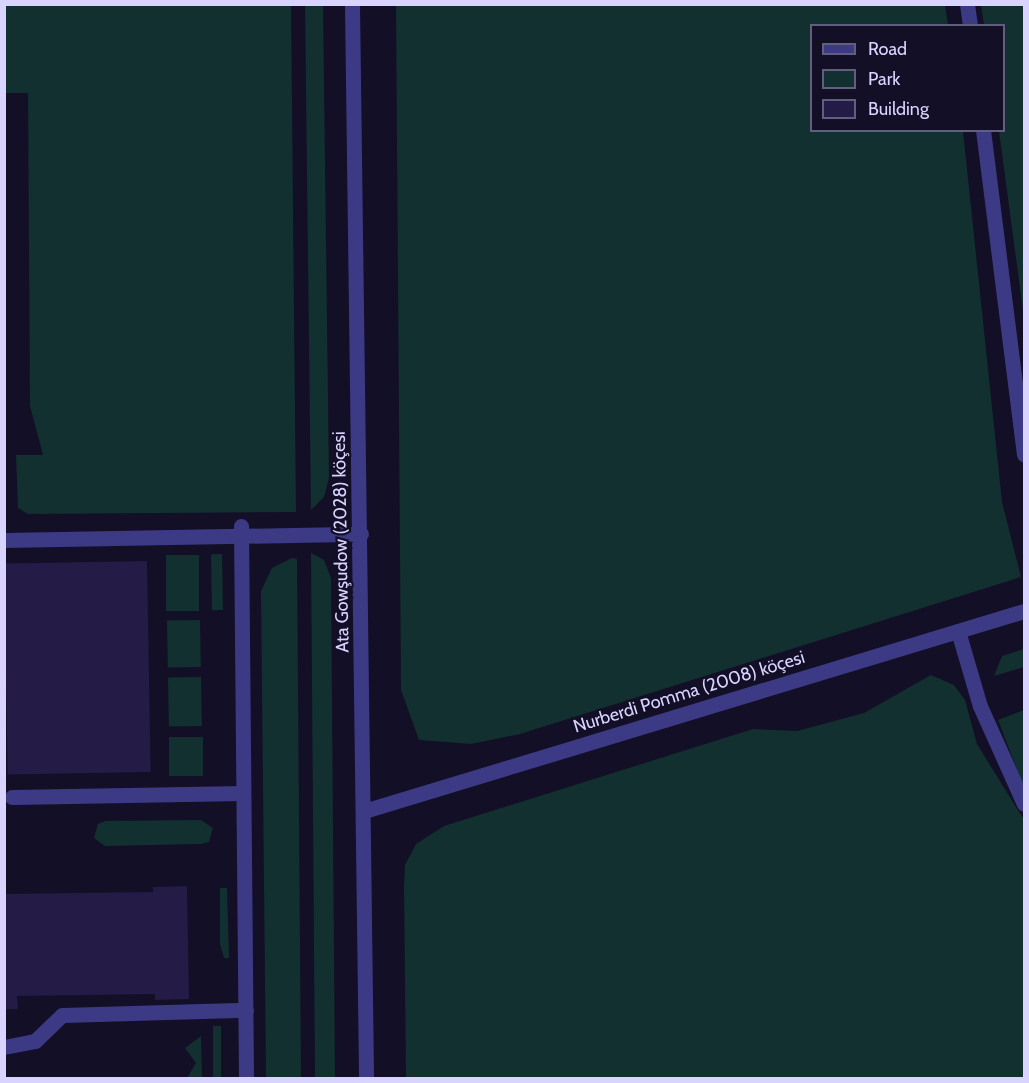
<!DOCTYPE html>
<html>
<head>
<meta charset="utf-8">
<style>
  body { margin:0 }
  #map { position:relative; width:1029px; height:1083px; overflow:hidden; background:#130f26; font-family:Cabin,sans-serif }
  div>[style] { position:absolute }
  .green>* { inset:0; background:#12302f; transform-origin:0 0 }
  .building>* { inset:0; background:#241b47; transform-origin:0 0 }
  .lane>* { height:15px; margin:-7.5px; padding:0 7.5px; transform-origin:7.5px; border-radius:7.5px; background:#3d3a85 }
  .street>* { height:15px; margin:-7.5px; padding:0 7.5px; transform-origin:7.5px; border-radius:7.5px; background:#3d3a85 }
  span { translate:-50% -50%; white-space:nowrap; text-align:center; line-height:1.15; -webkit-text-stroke:4.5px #130f26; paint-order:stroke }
  .street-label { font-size:18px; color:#d9d4ff }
  .frame { position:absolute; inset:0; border:6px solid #d9d4ff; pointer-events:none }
  .legend { position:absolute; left:810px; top:24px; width:195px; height:108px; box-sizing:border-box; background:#130f26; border:2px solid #625e7d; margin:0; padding:8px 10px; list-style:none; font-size:18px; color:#d9d4ff }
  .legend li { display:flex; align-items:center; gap:12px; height:30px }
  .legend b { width:30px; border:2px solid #625e7d }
</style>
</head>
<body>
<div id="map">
  <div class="green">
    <div style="clip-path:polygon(4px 5px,291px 5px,296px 512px,28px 514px,18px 508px,16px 455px,43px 455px,30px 406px,28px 93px,5px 93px)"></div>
    <div style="clip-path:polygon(305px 5px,323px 5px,329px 478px,324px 497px,311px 510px)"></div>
    <div style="clip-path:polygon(396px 5px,945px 5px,948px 25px,812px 26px,812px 130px,963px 131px,1002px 502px,1021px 577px,520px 734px,471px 744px,419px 740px,401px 690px)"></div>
    <div style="clip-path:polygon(981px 5px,1024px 5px,1024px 318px,999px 131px,1004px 130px,1004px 26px,984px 25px)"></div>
    <div style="clip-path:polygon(311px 553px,324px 560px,331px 578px,335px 1078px,315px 1078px)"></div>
    <div style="left:222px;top:554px;width:56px;height:11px;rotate:89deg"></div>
    <div style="left:166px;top:555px;width:33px;height:56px"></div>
    <div style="clip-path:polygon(292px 558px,297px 559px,301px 1078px,266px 1078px,261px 591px,272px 568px)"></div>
    <div style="left:200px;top:620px;width:47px;height:33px;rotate:89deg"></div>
    <div style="clip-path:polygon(1024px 649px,1024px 667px,994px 676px,1002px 656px)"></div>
    <div style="clip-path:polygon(931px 675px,954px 685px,965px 700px,977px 744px,1024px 820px,1024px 1078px,406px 1078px,404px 886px,405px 865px,416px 844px,444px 826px,753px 729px,797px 731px,864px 713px)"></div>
    <div style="left:201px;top:677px;width:49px;height:33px;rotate:89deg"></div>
    <div style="clip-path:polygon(1024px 710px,1024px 788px,998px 720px)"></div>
    <div style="left:169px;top:737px;width:34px;height:39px"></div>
    <div style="clip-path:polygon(201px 820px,213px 828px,209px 842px,201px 844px,105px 846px,94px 838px,98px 824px,105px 821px)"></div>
    <div style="clip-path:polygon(220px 888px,227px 888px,229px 958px,224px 958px,220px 944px)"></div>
    <div style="left:213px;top:1026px;width:8px;height:52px"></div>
    <div style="clip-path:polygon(201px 1036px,202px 1078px,187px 1078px,196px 1063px,185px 1048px)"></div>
  </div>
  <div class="building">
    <div style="left:147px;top:561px;width:211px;height:143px;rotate:89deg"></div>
    <div style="clip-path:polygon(187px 886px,189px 999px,155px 1000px,155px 994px,17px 996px,18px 1009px,4px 1009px,4px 894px,153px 892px,153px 887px)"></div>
  </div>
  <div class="lane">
    <div style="left:241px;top:526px;width:552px;rotate:89.48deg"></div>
    <div style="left:4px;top:540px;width:357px;rotate:-1deg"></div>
    <div style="left:958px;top:631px;width:78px;rotate:73.7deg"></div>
    <div style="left:980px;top:706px;width:107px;rotate:65.8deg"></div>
    <div style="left:12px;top:797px;width:231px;rotate:-1deg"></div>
    <div style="left:4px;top:1047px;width:32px;rotate:-11deg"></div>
    <div style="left:35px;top:1041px;width:37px;rotate:-44deg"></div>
    <div style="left:62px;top:1015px;width:184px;rotate:-1.6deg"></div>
  </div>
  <div class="street">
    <div style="left:352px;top:4px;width:1074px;rotate:89.25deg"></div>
    <div style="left:967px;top:4px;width:22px;rotate:82deg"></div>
    <div style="left:983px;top:130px;width:327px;rotate:82.8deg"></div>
    <div style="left:364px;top:811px;width:690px;rotate:-16.86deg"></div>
  </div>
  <div class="street-label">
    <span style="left:341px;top:542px;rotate:-91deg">Ata Gowşudow (2028) köçesi</span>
    <span style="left:689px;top:692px;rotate:-17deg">Nurberdi Pomma (2008) köçesi</span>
  </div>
  <div class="frame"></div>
  <ul class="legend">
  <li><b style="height:8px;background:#3d3a85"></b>Road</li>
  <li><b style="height:16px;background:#12302f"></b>Park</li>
  <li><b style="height:16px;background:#241b47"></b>Building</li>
  </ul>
</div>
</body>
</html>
